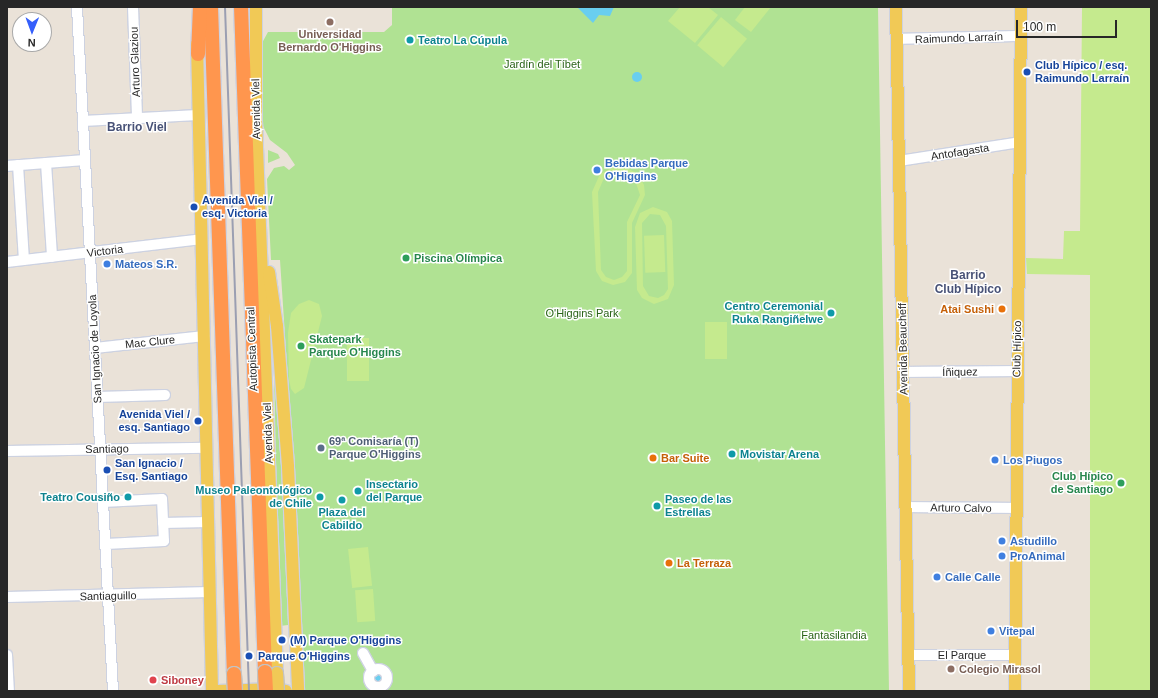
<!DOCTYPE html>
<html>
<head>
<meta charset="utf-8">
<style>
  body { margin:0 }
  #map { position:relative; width:1158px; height:698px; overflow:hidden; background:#eae2d8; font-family:Arial,sans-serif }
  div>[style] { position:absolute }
  .green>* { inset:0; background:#b0e293 }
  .pitch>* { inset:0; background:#c5ea8e; transform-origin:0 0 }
  .water>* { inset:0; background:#69ceef }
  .round { border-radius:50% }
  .roads { filter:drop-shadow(1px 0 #cdd2e1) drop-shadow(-1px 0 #cdd2e1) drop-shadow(0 1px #cdd2e1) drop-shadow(0 -1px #cdd2e1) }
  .minor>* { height:10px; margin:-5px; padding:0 5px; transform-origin:5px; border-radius:5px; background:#fff }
  .minor>.ring { margin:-5px; padding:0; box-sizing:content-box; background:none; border:10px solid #fff; border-radius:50% }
  .major>* { height:12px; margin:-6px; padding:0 6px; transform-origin:6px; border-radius:6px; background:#f1c956 }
  .highway>* { height:14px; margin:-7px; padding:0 7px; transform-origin:7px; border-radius:7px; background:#ff964e }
  .rail>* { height:2px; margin:-1px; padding:0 1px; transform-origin:1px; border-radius:1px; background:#9b9fb2 }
  .bridges { filter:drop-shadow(1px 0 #c3c3c3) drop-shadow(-1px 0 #c3c3c3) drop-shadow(0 1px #c3c3c3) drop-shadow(0 -1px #c3c3c3) }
  .major-bridge>* { height:12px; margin:-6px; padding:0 6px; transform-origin:6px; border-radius:6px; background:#f1c956 }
  .highway-bridge>* { height:14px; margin:-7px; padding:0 7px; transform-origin:7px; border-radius:7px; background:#ff964e }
  .dots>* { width:11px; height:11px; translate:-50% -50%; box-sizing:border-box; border:2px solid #fff; border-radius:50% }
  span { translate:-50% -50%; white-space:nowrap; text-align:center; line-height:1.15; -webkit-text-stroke:3px #fff; paint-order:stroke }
  .education-label { font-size:11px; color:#785e54; font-weight:700 }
  .left { translate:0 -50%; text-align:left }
  .street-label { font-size:11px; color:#272727 }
  .culture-label { font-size:11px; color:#0d838f; font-weight:700 }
  .right { translate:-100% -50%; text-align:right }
  .park-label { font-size:11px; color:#2a6318 }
  .transit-label { font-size:11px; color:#164399; font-weight:700 }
  .shop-label { font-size:11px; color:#366cbe; font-weight:700 }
  .leisure-label { font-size:11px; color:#27864d; font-weight:700 }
  .food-label { font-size:11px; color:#c56008; font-weight:700 }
  .service-label { font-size:11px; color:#4e5e75; font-weight:700 }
  .health-label { font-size:11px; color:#be3a42; font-weight:700 }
  .neighbourhood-label { font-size:12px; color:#485277; font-weight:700 }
  .frame { position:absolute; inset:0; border:8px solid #272727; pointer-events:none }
  .north { position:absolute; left:12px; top:12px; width:40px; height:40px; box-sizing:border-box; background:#fff; border:1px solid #a9a9a9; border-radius:50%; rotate:181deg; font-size:11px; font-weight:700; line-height:16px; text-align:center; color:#272727 }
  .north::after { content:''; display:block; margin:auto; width:14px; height:18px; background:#355ffb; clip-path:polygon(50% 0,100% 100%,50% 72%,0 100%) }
  .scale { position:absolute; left:1016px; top:20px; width:101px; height:18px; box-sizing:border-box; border:2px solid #272727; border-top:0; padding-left:5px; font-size:12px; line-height:14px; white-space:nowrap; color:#272727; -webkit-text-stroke:3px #fff; paint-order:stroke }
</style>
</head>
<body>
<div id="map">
  <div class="green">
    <div style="clip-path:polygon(392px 7px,878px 7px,889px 691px,303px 691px,298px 533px,280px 260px,271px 260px,267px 179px,274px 168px,284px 166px,289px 170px,295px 165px,287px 153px,270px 140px,263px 126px,262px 43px,268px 32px,384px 32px,392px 25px)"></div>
    <div style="clip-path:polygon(268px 150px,278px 154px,280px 158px,268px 163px)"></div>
    <div style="clip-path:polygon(274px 375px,283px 490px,288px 625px,280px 626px)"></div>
  </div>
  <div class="pitch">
    <div style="clip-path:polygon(680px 7px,708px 7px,718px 15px,695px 43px,668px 21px)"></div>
    <div style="clip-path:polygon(745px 7px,771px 7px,751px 32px,735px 20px)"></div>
    <div style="clip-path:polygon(1082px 7px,1151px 7px,1151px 691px,1090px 691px,1090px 275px,1027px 274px,1026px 258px,1063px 259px,1064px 231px,1080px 231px)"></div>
    <div style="left:721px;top:17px;width:34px;height:37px;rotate:40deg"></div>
    <div style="clip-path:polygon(evenodd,614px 167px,624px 167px,637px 173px,644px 185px,645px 195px,632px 223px,632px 273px,625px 282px,613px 285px,602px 281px,596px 271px,592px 192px,600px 174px,614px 167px,619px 172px,626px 174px,635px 180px,640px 195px,627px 222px,627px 271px,622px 277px,614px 280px,606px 277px,601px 270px,598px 192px,604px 178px,619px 172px)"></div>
    <div style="clip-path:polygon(evenodd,653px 207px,667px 212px,672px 221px,674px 285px,668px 299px,654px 304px,642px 298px,637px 290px,635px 227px,640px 213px,653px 207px,650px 214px,660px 215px,666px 226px,668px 289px,664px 295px,658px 298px,649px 296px,643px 286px,642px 223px,650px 214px)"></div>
    <div style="left:664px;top:235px;width:37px;height:20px;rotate:88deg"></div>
    <div style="clip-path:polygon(309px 300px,319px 304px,322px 316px,304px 388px,295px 394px,291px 389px,289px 380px,288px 333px,291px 313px,299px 304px)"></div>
    <div style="left:705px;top:322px;width:22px;height:37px"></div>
    <div style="left:347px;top:338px;width:22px;height:43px"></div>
    <div style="left:368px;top:547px;width:39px;height:20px;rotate:84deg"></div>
    <div style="left:373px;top:589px;width:32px;height:18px;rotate:86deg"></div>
  </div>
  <div class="water">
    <div style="clip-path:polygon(577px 7px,614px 7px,610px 16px,599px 15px,593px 23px)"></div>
    <div class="round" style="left:632px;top:72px;width:10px;height:10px"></div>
    <div class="round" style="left:372px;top:672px;width:12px;height:12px"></div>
  </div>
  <div class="roads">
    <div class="minor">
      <div style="left:77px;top:7px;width:685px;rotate:86.99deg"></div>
      <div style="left:133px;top:7px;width:111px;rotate:87.9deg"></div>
      <div style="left:897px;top:39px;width:124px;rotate:-1.4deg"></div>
      <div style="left:83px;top:121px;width:115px;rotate:-3deg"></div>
      <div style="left:899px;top:161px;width:122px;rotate:-8.9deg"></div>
      <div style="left:46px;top:163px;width:94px;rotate:86.3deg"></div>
      <div style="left:18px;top:165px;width:95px;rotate:86.4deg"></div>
      <div style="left:7px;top:166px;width:78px;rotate:-4.4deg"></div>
      <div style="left:7px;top:262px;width:196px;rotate:-6.7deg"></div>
      <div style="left:95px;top:348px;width:110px;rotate:-6.3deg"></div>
      <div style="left:903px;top:372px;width:114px;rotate:-0.5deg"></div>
      <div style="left:98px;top:397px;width:67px;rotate:-1.7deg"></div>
      <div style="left:7px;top:451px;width:200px;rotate:-0.9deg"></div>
      <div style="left:103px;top:502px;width:59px;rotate:-2.9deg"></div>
      <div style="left:162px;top:499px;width:42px;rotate:87.3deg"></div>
      <div style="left:164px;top:541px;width:58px;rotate:177deg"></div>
      <div style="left:906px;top:507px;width:111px;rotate:0.5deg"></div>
      <div style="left:163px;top:523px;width:45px;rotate:-1.3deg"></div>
      <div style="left:7px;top:597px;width:203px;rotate:-1.4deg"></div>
      <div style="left:363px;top:653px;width:21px;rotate:61deg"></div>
      <div style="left:7px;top:655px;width:36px;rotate:87deg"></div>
      <div style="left:909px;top:655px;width:106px"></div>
      <div class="ring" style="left:369px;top:669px;width:8px;height:8px"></div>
    </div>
    <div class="major">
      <div style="left:256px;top:7px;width:114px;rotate:90deg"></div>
      <div style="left:256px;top:121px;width:552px;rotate:87.82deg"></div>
      <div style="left:896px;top:7px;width:684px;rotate:88.91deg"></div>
      <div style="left:197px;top:44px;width:647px;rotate:88.67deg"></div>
      <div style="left:269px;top:272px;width:55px;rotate:81.6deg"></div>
      <div style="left:277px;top:326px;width:141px;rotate:85.5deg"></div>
      <div style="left:288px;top:467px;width:224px;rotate:87.4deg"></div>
      <div style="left:218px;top:691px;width:57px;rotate:-2deg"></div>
      <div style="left:275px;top:689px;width:11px;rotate:10deg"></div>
      <div style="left:1015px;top:691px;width:684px;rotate:-89.5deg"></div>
    </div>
    <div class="highway">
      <div style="left:211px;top:7px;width:667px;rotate:88.03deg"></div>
      <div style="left:241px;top:7px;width:665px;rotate:87.93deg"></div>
      <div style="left:198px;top:54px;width:47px;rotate:-87.6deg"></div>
    </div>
  </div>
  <div class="rail">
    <div style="left:225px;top:7px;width:684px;rotate:87.99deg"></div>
  </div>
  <div class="bridges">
    <div class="major-bridge">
      <div style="left:277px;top:673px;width:18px;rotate:87deg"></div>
    </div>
    <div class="highway-bridge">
      <div style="left:265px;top:672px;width:19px;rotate:87deg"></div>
      <div style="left:234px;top:674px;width:17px;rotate:87deg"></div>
    </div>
  </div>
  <div class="dots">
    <div style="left:330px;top:22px;background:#8d6e63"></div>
    <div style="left:410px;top:40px;background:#0f9aa8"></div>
    <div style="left:1027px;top:72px;background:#1a4fb4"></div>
    <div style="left:597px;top:170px;background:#3f7fe0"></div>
    <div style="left:194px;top:207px;background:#1a4fb4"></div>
    <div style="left:406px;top:258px;background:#2e9e5b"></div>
    <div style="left:107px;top:264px;background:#3f7fe0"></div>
    <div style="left:1002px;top:309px;background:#e8710a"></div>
    <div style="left:831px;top:313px;background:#0f9aa8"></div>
    <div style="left:301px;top:346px;background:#2e9e5b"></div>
    <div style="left:198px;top:421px;background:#1a4fb4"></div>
    <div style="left:321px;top:448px;background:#5c6f8a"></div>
    <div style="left:732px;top:454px;background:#0f9aa8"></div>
    <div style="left:653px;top:458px;background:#e8710a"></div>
    <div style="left:995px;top:460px;background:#3f7fe0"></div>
    <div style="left:107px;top:470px;background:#1a4fb4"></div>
    <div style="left:1121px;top:483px;background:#2e9e5b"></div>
    <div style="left:358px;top:491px;background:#0f9aa8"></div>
    <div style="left:128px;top:497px;background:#0f9aa8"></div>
    <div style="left:320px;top:497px;background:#0f9aa8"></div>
    <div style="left:342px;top:500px;background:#0f9aa8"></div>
    <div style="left:657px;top:506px;background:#0f9aa8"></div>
    <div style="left:1002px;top:541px;background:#3f7fe0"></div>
    <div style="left:1002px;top:556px;background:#3f7fe0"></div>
    <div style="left:669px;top:563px;background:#e8710a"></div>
    <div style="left:937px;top:577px;background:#3f7fe0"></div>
    <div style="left:991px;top:631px;background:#3f7fe0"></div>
    <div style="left:282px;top:640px;background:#1a4fb4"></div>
    <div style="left:249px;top:656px;background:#1a4fb4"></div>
    <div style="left:951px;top:669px;background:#8d6e63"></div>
    <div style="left:153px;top:680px;background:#e0444e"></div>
  </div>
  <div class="education-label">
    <span style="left:330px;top:41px">Universidad<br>Bernardo O'Higgins</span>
    <span class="left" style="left:959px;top:669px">Colegio Mirasol</span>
  </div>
  <div class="street-label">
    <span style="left:959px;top:38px;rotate:-2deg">Raimundo Larraín</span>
    <span style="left:135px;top:62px;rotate:-92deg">Arturo Glaziou</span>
    <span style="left:256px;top:109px;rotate:-91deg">Avenida Viel</span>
    <span style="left:960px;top:152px;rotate:-9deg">Antofagasta</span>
    <span style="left:105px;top:251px;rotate:-7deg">Victoria</span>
    <span style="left:150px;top:342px;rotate:-6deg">Mac Clure</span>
    <span style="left:95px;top:349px;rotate:-93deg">San Ignacio de Loyola</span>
    <span style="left:252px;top:349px;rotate:-92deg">Autopista Central</span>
    <span style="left:903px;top:349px;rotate:-91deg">Avenida Beaucheff</span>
    <span style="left:1017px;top:349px;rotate:-89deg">Club Hípico</span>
    <span style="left:960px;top:372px;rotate:-1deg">Íñiquez</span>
    <span style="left:268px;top:433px;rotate:-92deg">Avenida Viel</span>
    <span style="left:107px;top:449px;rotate:-1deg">Santiago</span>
    <span style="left:961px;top:508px;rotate:1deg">Arturo Calvo</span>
    <span style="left:108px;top:596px;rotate:-1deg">Santiaguillo</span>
    <span style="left:962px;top:655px">El Parque</span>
  </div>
  <div class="culture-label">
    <span class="left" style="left:418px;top:40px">Teatro La Cúpula</span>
    <span class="right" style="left:823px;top:313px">Centro Ceremonial<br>Ruka Rangiñelwe</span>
    <span class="left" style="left:740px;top:454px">Movistar Arena</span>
    <span class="left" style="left:366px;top:491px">Insectario<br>del Parque</span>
    <span class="right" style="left:312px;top:497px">Museo Paleontológico<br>de Chile</span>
    <span class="right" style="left:120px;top:497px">Teatro Cousiño</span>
    <span class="left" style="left:665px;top:506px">Paseo de las<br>Estrellas</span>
    <span style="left:342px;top:519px">Plaza del<br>Cabildo</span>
  </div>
  <div class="park-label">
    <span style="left:542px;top:64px">Jardín del Tíbet</span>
    <span style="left:582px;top:313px">O'Higgins Park</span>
    <span style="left:834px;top:635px">Fantasilandia</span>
  </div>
  <div class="transit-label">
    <span class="left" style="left:1035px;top:72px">Club Hípico / esq.<br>Raimundo Larraín</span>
    <span class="left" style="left:202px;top:207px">Avenida Viel /<br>esq. Victoria</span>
    <span class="right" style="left:190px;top:421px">Avenida Viel /<br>esq. Santiago</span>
    <span class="left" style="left:115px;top:470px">San Ignacio /<br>Esq. Santiago</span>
    <span class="left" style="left:290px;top:640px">(M) Parque O'Higgins</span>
    <span class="left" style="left:258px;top:656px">Parque O'Higgins</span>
  </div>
  <div class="shop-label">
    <span class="left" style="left:605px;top:170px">Bebidas Parque<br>O'Higgins</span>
    <span class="left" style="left:115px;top:264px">Mateos S.R.</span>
    <span class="left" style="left:1003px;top:460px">Los Piugos</span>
    <span class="left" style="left:1010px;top:541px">Astudillo</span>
    <span class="left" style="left:1010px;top:556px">ProAnimal</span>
    <span class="left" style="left:945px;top:577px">Calle Calle</span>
    <span class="left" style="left:999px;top:631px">Vitepal</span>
  </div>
  <div class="leisure-label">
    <span class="left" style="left:414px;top:258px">Piscina Olímpica</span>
    <span class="left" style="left:309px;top:346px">Skatepark<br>Parque O'Higgins</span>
    <span class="right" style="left:1113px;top:483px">Club Hípico<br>de Santiago</span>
  </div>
  <div class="food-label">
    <span class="right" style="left:994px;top:309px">Atai Sushi</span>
    <span class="left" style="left:661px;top:458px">Bar Suite</span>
    <span class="left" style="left:677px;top:563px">La Terraza</span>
  </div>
  <div class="service-label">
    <span class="left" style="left:329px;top:448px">69ª Comisaría (T)<br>Parque O'Higgins</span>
  </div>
  <div class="health-label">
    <span class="left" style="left:161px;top:680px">Siboney</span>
  </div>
  <div class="neighbourhood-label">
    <span style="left:137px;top:128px">Barrio Viel</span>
    <span style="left:968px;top:283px">Barrio<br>Club Hípico</span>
  </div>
  <div class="frame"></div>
  <div class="north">N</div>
  <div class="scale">100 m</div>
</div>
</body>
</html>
